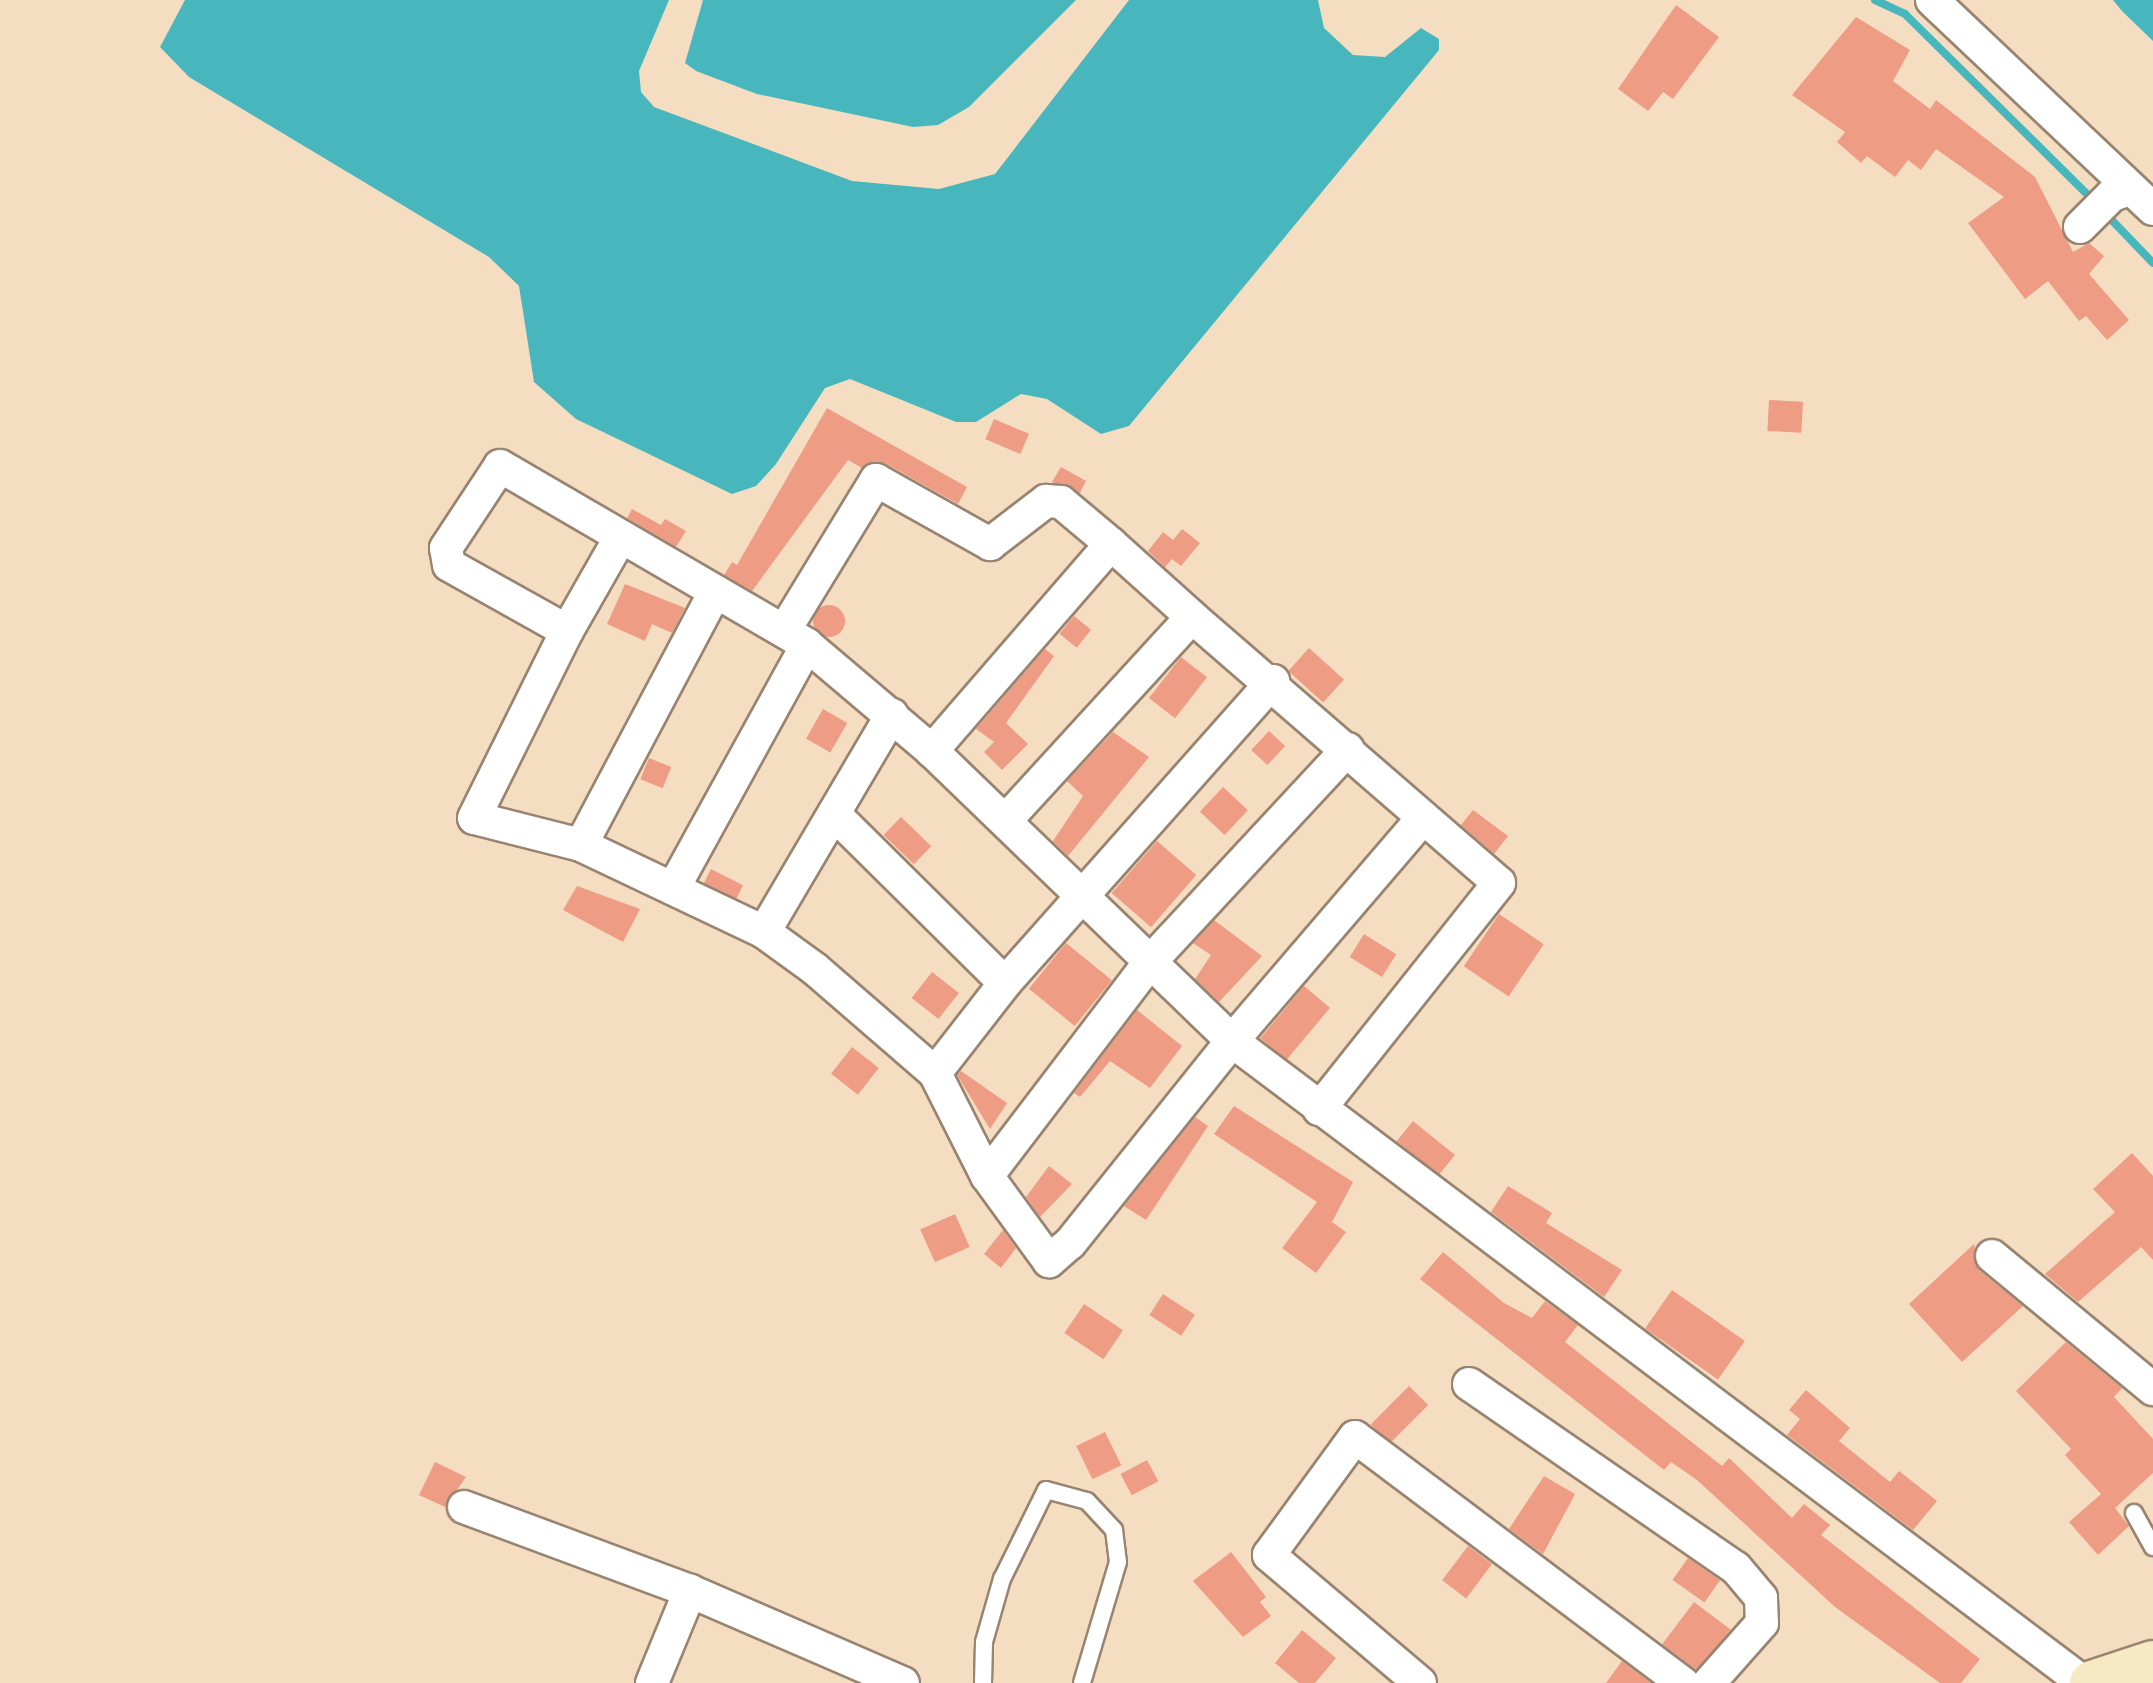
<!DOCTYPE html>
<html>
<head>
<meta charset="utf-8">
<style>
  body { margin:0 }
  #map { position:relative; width:2153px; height:1683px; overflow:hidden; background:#f5ddc2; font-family:"Balsamiq Sans",sans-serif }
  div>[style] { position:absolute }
  .water>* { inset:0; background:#48b7bd }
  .stream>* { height:8px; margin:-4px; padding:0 4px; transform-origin:4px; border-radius:4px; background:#48b7bd }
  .building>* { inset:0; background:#ef9c84; transform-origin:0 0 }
  .round { border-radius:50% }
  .roads { filter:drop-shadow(2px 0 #988470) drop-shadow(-2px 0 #988470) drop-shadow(0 2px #988470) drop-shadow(0 -2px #988470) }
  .lane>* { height:16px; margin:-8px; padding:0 8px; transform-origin:8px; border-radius:8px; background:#fff }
  .street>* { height:32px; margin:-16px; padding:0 16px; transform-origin:16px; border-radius:16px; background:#fff }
  .secondary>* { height:44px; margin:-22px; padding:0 22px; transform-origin:22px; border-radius:22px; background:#f6e9c3 }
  span { translate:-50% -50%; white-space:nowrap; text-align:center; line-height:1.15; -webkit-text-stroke:8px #fdfcf7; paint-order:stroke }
</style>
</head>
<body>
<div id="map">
  <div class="water">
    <div style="clip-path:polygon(185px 0,669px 0,639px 71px,641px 92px,654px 107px,852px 181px,939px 189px,995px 174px,1129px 0,1318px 0,1324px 28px,1353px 55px,1385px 57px,1421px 28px,1439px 39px,1439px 50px,1129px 426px,1101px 434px,1047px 399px,1021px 394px,976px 422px,956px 422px,850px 379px,825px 388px,776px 464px,756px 486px,732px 494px,576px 419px,534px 382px,519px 286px,489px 257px,189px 77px,160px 47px)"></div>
    <div style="clip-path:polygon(703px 0,1076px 0,969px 107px,938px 125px,913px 127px,757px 94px,696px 71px,685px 63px)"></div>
    <div style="clip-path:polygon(2113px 0,2153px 0,2153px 41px,2122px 11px)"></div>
  </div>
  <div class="stream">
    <div style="left:1875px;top:0;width:33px;rotate:25deg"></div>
    <div style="left:1905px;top:14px;width:266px;rotate:44.7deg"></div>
    <div style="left:2103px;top:211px;width:72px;rotate:46.1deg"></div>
  </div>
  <div class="building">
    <div style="clip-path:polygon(1676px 5px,1719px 37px,1673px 99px,1663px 92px,1648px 111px,1618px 89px)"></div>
    <div style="clip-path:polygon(1856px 17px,1910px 50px,1893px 81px,1930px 109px,1936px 100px,2035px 177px,2073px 252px,2089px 243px,2104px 256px,2089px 274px,2129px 320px,2107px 340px,2086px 316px,2079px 321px,2048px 281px,2025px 299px,1968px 223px,2004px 197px,1936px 149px,1921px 170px,1908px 160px,1895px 177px,1867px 156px,1861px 163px,1837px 142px,1845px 132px,1792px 95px)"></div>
    <div style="left:1769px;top:400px;width:34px;height:31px;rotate:3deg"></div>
    <div style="clip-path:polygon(827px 408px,967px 487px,958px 504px,885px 463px,862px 468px,848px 460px,752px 591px,724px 575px,732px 562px,737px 565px)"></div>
    <div style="left:994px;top:419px;width:38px;height:22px;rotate:23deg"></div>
    <div style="clip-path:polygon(1061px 467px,1086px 481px,1080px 493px,1052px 482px)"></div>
    <div style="clip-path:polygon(632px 509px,661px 525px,665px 519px,686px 531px,676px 547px,627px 518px)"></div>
    <div style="clip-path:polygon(1182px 529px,1200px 543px,1181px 566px,1172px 559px,1165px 567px,1148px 551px,1163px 532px,1173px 540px)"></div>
    <div style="clip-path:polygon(625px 584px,685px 608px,672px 633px,652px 624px,645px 641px,607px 624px)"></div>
    <div class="round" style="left:813px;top:605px;width:32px;height:32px"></div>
    <div style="left:1074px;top:616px;width:22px;height:23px;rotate:39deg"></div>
    <div style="left:1309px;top:648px;width:47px;height:31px;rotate:42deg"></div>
    <div style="clip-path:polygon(1045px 649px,1054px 656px,1006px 723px,1028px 744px,1002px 770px,984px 752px,994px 742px,976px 729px)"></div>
    <div style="left:1181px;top:657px;width:33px;height:52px;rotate:38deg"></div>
    <div style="left:823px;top:709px;width:28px;height:34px;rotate:30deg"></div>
    <div style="left:1269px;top:731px;width:22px;height:26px;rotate:43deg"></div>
    <div style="clip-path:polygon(1113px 732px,1149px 757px,1068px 856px,1053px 841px,1083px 796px,1067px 781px)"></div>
    <div style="left:649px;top:758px;width:24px;height:23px;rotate:22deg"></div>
    <div style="left:1223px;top:787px;width:34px;height:34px;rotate:43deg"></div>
    <div style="clip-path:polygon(1473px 810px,1508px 836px,1494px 854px,1461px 825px)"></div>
    <div style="left:901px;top:817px;width:42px;height:25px;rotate:44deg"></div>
    <div style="left:1157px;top:841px;width:52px;height:69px;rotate:41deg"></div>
    <div style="left:711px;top:869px;width:36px;height:16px;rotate:27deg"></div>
    <div style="clip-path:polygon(577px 886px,640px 909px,623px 942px,563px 910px)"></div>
    <div style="left:1499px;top:914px;width:54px;height:63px;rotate:34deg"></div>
    <div style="clip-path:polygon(1214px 920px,1262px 956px,1219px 1002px,1195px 979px,1211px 955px,1193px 943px)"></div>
    <div style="left:1364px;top:934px;width:38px;height:27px;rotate:32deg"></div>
    <div style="left:1066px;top:943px;width:59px;height:59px;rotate:39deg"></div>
    <div style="left:932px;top:972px;width:34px;height:33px;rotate:38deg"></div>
    <div style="left:1304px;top:986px;width:34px;height:68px;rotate:40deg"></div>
    <div style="clip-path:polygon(1137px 1010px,1182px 1046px,1150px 1088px,1110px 1061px,1080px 1097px,1074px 1093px)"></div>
    <div style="left:852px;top:1047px;width:34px;height:34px;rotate:38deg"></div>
    <div style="clip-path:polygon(961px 1071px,1007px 1103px,990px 1129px,957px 1075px)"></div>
    <div style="clip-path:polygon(1234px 1106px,1353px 1182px,1332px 1222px,1346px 1232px,1316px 1273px,1282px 1248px,1317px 1202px,1214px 1134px)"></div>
    <div style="clip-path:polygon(1195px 1117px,1208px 1126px,1146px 1220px,1124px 1206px)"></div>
    <div style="left:1413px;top:1121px;width:54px;height:26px;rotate:39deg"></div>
    <div style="clip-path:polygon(2132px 1153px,2153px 1176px,2153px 1260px,2141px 1247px,2078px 1302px,2045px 1274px,2115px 1212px,2093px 1189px)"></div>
    <div style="clip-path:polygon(1049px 1166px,1072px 1184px,1040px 1217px,1026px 1197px)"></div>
    <div style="clip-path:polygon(1508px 1186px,1552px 1213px,1546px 1223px,1622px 1270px,1604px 1297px,1491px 1212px)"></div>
    <div style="left:955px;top:1214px;width:36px;height:38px;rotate:66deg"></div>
    <div style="clip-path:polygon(1003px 1230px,1016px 1248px,1001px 1268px,984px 1254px)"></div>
    <div style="clip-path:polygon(1974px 1244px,1979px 1270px,2023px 1306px,1962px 1362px,1909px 1304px)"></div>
    <div style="clip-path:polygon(1443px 1252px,1504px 1303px,1532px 1318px,1545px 1301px,1578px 1325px,1565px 1342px,1722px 1466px,1729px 1458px,1792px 1518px,1804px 1504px,1830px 1525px,1821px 1535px,1980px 1659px,1961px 1683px,1940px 1683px,1835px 1607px,1697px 1480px,1671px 1462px,1664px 1470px,1420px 1279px)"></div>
    <div style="left:1672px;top:1290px;width:89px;height:47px;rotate:35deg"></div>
    <div style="left:1163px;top:1294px;width:38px;height:25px;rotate:33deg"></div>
    <div style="left:1084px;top:1304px;width:47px;height:35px;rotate:34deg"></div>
    <div style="clip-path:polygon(2066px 1342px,2122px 1388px,2114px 1397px,2153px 1439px,2153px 1473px,2115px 1508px,2129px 1526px,2098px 1555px,2069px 1522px,2101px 1494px,2065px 1455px,2071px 1449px,2016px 1391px)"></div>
    <div style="left:1409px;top:1386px;width:27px;height:54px;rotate:45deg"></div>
    <div style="clip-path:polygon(1806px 1390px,1850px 1428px,1839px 1441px,1890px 1482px,1899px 1471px,1937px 1501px,1913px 1530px,1787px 1435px,1800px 1419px,1789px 1410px)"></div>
    <div style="left:1105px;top:1432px;width:37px;height:32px;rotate:64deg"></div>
    <div style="left:1147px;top:1460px;width:24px;height:30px;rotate:62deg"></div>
    <div style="clip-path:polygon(435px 1462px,466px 1477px,445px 1507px,419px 1495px)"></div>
    <div style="clip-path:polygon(1544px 1476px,1575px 1494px,1543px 1554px,1509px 1529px)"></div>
    <div style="left:1468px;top:1546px;width:30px;height:43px;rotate:37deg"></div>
    <div style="clip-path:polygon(1231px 1552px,1266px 1597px,1260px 1602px,1271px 1616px,1243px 1637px,1193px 1581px)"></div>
    <div style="left:1688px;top:1558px;width:39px;height:27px;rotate:35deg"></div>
    <div style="left:1694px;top:1602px;width:46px;height:53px;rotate:37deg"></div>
    <div style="clip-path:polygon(1302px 1630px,1336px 1658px,1315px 1683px,1299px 1683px,1275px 1663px)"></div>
    <div style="clip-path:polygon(1622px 1661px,1651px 1683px,1606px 1683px)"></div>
  </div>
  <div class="roads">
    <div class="lane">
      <div style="left:2134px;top:1513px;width:39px;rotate:61deg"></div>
      <div style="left:983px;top:1683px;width:41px;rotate:-88.6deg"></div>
      <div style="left:984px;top:1642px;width:66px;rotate:-74.1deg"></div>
      <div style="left:1002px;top:1579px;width:99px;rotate:-63.7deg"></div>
      <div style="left:1046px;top:1490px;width:42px;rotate:15deg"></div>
      <div style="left:1087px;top:1501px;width:40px;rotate:47deg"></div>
      <div style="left:1114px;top:1530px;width:32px;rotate:83deg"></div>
      <div style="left:1118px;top:1562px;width:126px;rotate:106.6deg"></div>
    </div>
    <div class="street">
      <div style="left:1932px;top:0;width:304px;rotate:43.4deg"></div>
      <div style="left:2080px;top:227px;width:45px;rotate:-45deg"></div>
      <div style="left:2112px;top:195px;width:20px;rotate:-18deg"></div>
      <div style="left:1192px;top:617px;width:406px;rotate:40.9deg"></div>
      <div style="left:1499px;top:883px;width:289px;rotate:128.5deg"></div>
      <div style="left:567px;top:631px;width:107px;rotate:-60.3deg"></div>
      <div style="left:784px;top:631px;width:177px;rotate:-58.6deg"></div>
      <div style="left:876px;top:480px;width:131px;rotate:29.3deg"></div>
      <div style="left:990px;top:544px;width:71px;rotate:-37.5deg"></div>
      <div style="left:1046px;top:501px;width:15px;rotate:4deg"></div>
      <div style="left:1061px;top:502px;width:65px;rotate:40deg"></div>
      <div style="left:1111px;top:544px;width:274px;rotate:130.9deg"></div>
      <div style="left:834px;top:814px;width:240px;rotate:44.7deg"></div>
      <div style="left:1423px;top:818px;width:294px;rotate:130.6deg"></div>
      <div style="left:1232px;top:1041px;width:259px;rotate:128.7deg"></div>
      <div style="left:1070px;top:1243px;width:28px;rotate:139deg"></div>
      <div style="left:1049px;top:1261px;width:105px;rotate:-126.1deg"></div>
      <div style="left:987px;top:1176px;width:115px;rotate:-116.8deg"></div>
      <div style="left:935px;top:1073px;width:159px;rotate:-139.1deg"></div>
      <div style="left:815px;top:969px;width:63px;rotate:-144deg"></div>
      <div style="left:764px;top:932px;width:203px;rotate:-154.6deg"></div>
      <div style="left:581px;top:845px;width:110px;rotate:-165.8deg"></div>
      <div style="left:474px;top:818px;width:209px;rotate:-63.6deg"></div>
      <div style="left:567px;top:631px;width:135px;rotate:-150.8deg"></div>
      <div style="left:449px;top:565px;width:17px;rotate:-100deg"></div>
      <div style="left:446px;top:548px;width:98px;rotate:-56.6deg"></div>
      <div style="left:500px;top:466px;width:355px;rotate:30.2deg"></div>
      <div style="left:807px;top:645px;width:164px;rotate:40.3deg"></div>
      <div style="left:932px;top:751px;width:417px;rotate:44deg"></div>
      <div style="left:1232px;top:1041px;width:1067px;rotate:37deg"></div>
      <div style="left:1006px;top:820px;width:275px;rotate:-47.5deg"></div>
      <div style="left:1192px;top:617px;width:109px;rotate:-138deg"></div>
      <div style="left:581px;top:845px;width:284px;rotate:-62.1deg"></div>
      <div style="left:674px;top:887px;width:276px;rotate:-61.2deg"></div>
      <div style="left:764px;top:932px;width:252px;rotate:-59.5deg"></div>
      <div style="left:935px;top:1073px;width:114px;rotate:-52.1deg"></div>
      <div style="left:1005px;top:983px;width:404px;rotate:-48.4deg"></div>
      <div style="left:987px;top:1176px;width:268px;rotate:-52.7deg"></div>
      <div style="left:1149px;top:963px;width:292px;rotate:-47.1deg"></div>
      <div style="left:1992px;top:1256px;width:209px;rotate:39.6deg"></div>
      <div style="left:1469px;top:1384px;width:324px;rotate:34.6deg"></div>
      <div style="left:1736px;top:1568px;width:39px;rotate:50deg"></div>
      <div style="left:1761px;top:1598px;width:25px;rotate:88deg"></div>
      <div style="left:1762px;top:1623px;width:80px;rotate:131.5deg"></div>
      <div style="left:464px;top:1507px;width:241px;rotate:20.4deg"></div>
      <div style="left:690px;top:1591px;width:232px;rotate:23.4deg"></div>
      <div style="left:652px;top:1683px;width:100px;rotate:-67.6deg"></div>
      <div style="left:1420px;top:1683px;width:198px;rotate:-139.7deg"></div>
      <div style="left:1269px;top:1555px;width:146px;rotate:-53.9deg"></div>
      <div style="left:1355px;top:1437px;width:410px;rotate:36.9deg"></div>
    </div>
    <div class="secondary">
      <div style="left:2092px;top:1683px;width:64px;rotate:-18.2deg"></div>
    </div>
  </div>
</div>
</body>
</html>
